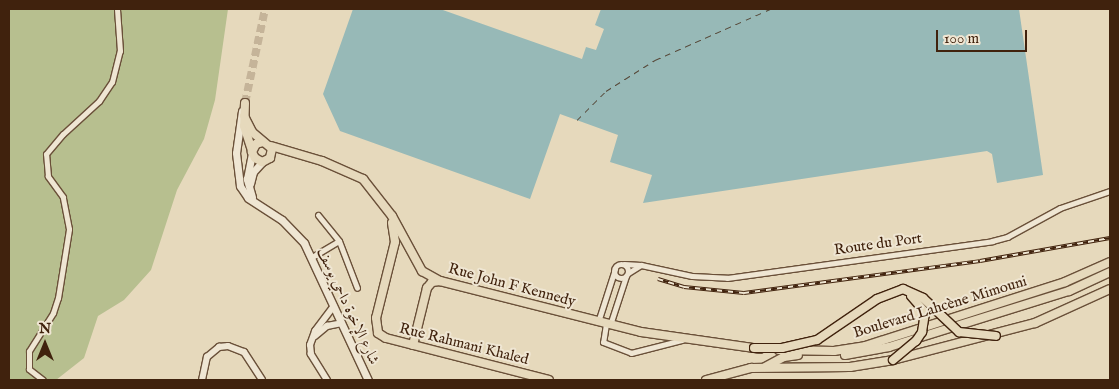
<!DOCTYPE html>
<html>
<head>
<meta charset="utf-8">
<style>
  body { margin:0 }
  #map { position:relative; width:1119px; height:389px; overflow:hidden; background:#e6d9bc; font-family:"IM FELL English",Amiri,serif }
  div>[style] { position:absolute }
  .green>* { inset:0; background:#b7bf8f }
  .water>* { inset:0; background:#97b9b7 }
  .ferry>* { height:1px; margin-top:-0.5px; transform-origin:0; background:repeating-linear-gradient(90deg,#564838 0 6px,transparent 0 11px) }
  .primary-tunnel>* { height:8px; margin-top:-4px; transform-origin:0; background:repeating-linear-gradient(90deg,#c5b499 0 8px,transparent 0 12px) }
  .roads { filter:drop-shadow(1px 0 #6a5039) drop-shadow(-1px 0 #6a5039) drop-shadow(0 1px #6a5039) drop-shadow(0 -1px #6a5039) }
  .minor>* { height:5px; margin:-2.5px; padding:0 2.5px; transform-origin:2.5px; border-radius:2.5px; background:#efe6d3 }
  .minor>.ring { margin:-2.5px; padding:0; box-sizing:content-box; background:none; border:5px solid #efe6d3; border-radius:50% }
  .tertiary>* { height:6px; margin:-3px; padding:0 3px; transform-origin:3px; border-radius:3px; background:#efe6d3 }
  .secondary>* { height:7px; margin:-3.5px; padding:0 3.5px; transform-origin:3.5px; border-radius:3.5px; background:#efe6d3 }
  .primary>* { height:8px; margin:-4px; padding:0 4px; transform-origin:4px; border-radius:4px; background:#e6d9bc }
  .rail>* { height:4px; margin-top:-2px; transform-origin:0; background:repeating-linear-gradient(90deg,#efe6d3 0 5.5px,#40220d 0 11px); box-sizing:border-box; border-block:1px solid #40220d }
  .bridges { filter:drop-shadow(1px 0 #40220d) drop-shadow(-1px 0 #40220d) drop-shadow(0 1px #40220d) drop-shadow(0 -1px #40220d) }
  .primary-bridge>* { height:8px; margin:-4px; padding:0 4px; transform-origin:4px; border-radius:4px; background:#e6d9bc }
  span { translate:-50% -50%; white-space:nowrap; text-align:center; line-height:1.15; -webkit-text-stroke:4px #efe6d3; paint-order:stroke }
  .street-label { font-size:15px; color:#40220d }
  .frame { position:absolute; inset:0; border:10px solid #40220d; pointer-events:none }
  .north { position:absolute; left:20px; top:319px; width:50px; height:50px; -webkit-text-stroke:4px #efe6d3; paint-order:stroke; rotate:0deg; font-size:14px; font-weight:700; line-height:20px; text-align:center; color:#40220d }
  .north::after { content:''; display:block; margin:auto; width:18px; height:22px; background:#40220d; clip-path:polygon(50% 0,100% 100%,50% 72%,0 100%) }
  .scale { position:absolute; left:936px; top:30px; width:91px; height:22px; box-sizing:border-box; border:2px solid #40220d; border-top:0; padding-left:6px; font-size:15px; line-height:18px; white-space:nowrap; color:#40220d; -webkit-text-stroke:4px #efe6d3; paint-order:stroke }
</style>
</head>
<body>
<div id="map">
  <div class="green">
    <div style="clip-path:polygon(9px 9px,228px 9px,215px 100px,204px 139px,177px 190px,151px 270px,124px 300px,98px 316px,84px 358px,56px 380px,9px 380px)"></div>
  </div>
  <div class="water">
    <div style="clip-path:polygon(353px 9px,440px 9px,582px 59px,586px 47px,596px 50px,604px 29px,595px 25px,601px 9px,1019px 9px,1043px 175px,997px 183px,992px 154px,987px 151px,643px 203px,652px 175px,610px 162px,618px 135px,560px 114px,530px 199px,340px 131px,323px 94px)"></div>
  </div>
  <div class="ferry">
    <div style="left:577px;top:120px;width:41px;rotate:-45deg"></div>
    <div style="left:606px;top:91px;width:58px;rotate:-32.3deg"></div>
    <div style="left:655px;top:60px;width:126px;rotate:-23.9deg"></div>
  </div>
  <div class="primary-tunnel">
    <div style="left:245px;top:103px;width:96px;rotate:-78deg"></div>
  </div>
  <div class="roads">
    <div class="minor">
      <div style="left:318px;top:215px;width:33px;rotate:51deg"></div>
      <div style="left:339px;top:241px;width:50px;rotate:69deg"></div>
      <div style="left:312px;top:257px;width:31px;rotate:-31deg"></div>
      <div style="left:624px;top:264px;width:17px;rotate:3deg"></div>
      <div style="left:641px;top:265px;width:15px;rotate:148deg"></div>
      <div class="ring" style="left:614px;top:264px;width:9px;height:9px"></div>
      <div style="left:641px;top:265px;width:52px;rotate:12.2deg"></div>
      <div style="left:692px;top:276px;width:35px;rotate:3deg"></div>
      <div style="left:727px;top:278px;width:268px;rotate:-7.9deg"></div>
      <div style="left:992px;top:241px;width:16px;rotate:-15deg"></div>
      <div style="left:1007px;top:237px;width:60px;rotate:-28.7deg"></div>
      <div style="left:1060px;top:208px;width:53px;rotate:-18.8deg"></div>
      <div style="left:598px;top:322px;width:56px;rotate:-72.2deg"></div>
      <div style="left:606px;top:324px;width:18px;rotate:99deg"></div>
      <div style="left:603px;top:342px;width:30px;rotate:21deg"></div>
      <div style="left:631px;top:353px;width:53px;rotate:-14.3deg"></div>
      <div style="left:610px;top:325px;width:52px;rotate:-71.9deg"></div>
      <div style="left:43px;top:380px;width:18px;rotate:-142deg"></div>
      <div style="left:29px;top:369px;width:18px;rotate:-90deg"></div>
      <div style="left:29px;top:351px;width:45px;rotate:-57.7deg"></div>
      <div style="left:53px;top:313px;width:16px;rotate:-72deg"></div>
      <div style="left:58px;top:298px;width:70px;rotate:-80.9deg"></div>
      <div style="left:69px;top:229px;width:33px;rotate:-101deg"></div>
      <div style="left:63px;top:197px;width:26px;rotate:-126deg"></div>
      <div style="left:48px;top:176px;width:22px;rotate:-95deg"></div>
      <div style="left:46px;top:154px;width:26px;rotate:-50deg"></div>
      <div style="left:63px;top:134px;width:49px;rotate:-42.5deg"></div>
      <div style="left:99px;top:101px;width:23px;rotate:-56deg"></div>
      <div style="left:112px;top:82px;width:32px;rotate:-76deg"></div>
      <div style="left:120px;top:51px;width:42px;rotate:-94.1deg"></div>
    </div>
    <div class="tertiary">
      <div style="left:315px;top:336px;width:16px;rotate:-40deg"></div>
      <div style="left:327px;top:326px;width:15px;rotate:-11deg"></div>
      <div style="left:202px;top:380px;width:24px;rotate:-78deg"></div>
      <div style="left:207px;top:357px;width:16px;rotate:-40deg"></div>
      <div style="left:219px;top:347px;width:9px;rotate:-6deg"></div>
      <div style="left:228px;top:346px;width:17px;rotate:21deg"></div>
      <div style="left:244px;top:352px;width:33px;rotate:57deg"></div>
      <div style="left:327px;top:380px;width:31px;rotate:-122deg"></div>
      <div style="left:311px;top:354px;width:9px;rotate:-96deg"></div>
      <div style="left:310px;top:345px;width:15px;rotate:-70deg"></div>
      <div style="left:315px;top:331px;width:31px;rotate:-53deg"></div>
    </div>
    <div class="secondary">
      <div style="left:242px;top:111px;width:42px;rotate:98.1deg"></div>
      <div style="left:236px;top:153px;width:33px;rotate:83deg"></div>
      <div style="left:240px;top:186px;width:14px;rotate:56deg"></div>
      <div style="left:248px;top:198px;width:40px;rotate:32.9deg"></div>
      <div style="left:282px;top:220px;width:32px;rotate:46deg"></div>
      <div style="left:304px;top:243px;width:151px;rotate:65deg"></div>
      <div style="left:250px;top:184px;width:12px;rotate:-76deg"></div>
      <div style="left:253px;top:172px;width:13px;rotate:-48deg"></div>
      <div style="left:252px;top:197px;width:19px;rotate:-106deg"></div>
      <div style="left:247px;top:179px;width:26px;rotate:-79deg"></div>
    </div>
    <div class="primary">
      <div style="left:245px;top:103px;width:23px;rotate:92deg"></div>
      <div style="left:244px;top:126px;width:25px;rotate:72deg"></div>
      <div style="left:244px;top:116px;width:18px;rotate:63deg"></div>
      <div style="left:252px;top:132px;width:26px;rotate:40deg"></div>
      <div style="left:272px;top:149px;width:9px;rotate:103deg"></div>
      <div style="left:270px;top:158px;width:9px;rotate:153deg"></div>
      <div style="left:262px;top:162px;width:8px;rotate:-150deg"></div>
      <div style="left:255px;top:158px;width:7px;rotate:-117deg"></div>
      <div style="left:252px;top:152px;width:9px;rotate:-63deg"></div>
      <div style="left:256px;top:144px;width:7px;rotate:-16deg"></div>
      <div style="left:271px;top:146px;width:53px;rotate:16.4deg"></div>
      <div style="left:322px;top:161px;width:45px;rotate:23.7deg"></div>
      <div style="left:363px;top:179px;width:47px;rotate:51.9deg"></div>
      <div style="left:392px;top:216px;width:63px;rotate:61.4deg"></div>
      <div style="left:422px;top:271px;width:21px;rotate:29deg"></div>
      <div style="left:440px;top:281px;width:207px;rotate:14.2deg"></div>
      <div style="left:641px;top:332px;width:120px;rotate:8.1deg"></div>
      <div style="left:392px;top:223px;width:19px;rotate:81deg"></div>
      <div style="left:395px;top:242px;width:78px;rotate:104deg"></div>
      <div style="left:376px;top:318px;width:15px;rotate:82deg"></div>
      <div style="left:378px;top:333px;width:9px;rotate:32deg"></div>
      <div style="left:386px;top:338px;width:168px;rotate:14.4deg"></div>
      <div style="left:413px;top:345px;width:59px;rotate:-76.2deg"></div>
      <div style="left:427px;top:288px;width:8px;rotate:-50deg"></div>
      <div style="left:432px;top:282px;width:8px;rotate:-7deg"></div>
      <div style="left:779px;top:350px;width:55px;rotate:1deg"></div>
      <div style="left:834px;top:351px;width:31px;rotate:-9deg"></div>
      <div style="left:865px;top:346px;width:210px;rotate:-17.7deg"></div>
      <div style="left:1065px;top:282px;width:49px;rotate:-24deg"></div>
      <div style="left:845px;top:355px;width:45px;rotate:-10.3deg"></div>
      <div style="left:889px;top:347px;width:189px;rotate:-17.3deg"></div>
      <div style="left:1069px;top:291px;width:45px;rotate:-24.9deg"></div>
      <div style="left:765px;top:367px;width:21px;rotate:-28deg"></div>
      <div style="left:784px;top:357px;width:14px;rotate:-8deg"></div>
      <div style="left:706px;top:380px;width:47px;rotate:-14.9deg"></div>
      <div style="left:751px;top:368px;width:99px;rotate:-0.6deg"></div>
      <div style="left:850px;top:367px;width:44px;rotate:-9.2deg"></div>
      <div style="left:893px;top:360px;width:147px;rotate:-14.6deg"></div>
      <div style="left:1035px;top:323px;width:82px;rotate:-24.4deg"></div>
    </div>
  </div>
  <div class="rail">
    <div style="left:658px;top:279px;width:27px;rotate:17deg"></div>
    <div style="left:684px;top:287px;width:60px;rotate:5.7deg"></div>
    <div style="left:744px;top:293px;width:238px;rotate:-7.7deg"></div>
    <div style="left:980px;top:261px;width:132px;rotate:-10deg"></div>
  </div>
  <div class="bridges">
    <div class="primary-bridge">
      <div style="left:754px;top:348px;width:28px"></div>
      <div style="left:782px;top:348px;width:36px;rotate:-13deg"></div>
      <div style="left:817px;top:340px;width:73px;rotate:-34.3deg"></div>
      <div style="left:877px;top:299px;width:28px;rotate:-21deg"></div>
      <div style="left:903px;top:289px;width:22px;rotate:24deg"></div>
      <div style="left:923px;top:298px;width:50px;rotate:43.4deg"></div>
      <div style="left:959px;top:332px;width:37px;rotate:6deg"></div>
      <div style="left:893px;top:360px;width:30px;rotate:-40deg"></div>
      <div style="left:916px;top:341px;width:11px;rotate:-56deg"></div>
      <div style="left:922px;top:332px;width:20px;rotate:-81deg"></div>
      <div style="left:925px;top:312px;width:21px;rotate:-131deg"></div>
    </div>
  </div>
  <div class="street-label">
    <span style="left:878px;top:244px;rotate:-8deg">Route du Port</span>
    <span style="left:512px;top:285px;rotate:15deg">Rue John F Kennedy</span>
    <span style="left:348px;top:306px;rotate:65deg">شارع الإخوة داحي يوسف</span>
    <span style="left:940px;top:307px;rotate:-17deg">Boulevard Lahcène Mimouni</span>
    <span style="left:464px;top:344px;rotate:14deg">Rue Rahmani Khaled</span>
  </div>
  <div class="frame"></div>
  <div class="north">N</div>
  <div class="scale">100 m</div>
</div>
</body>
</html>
